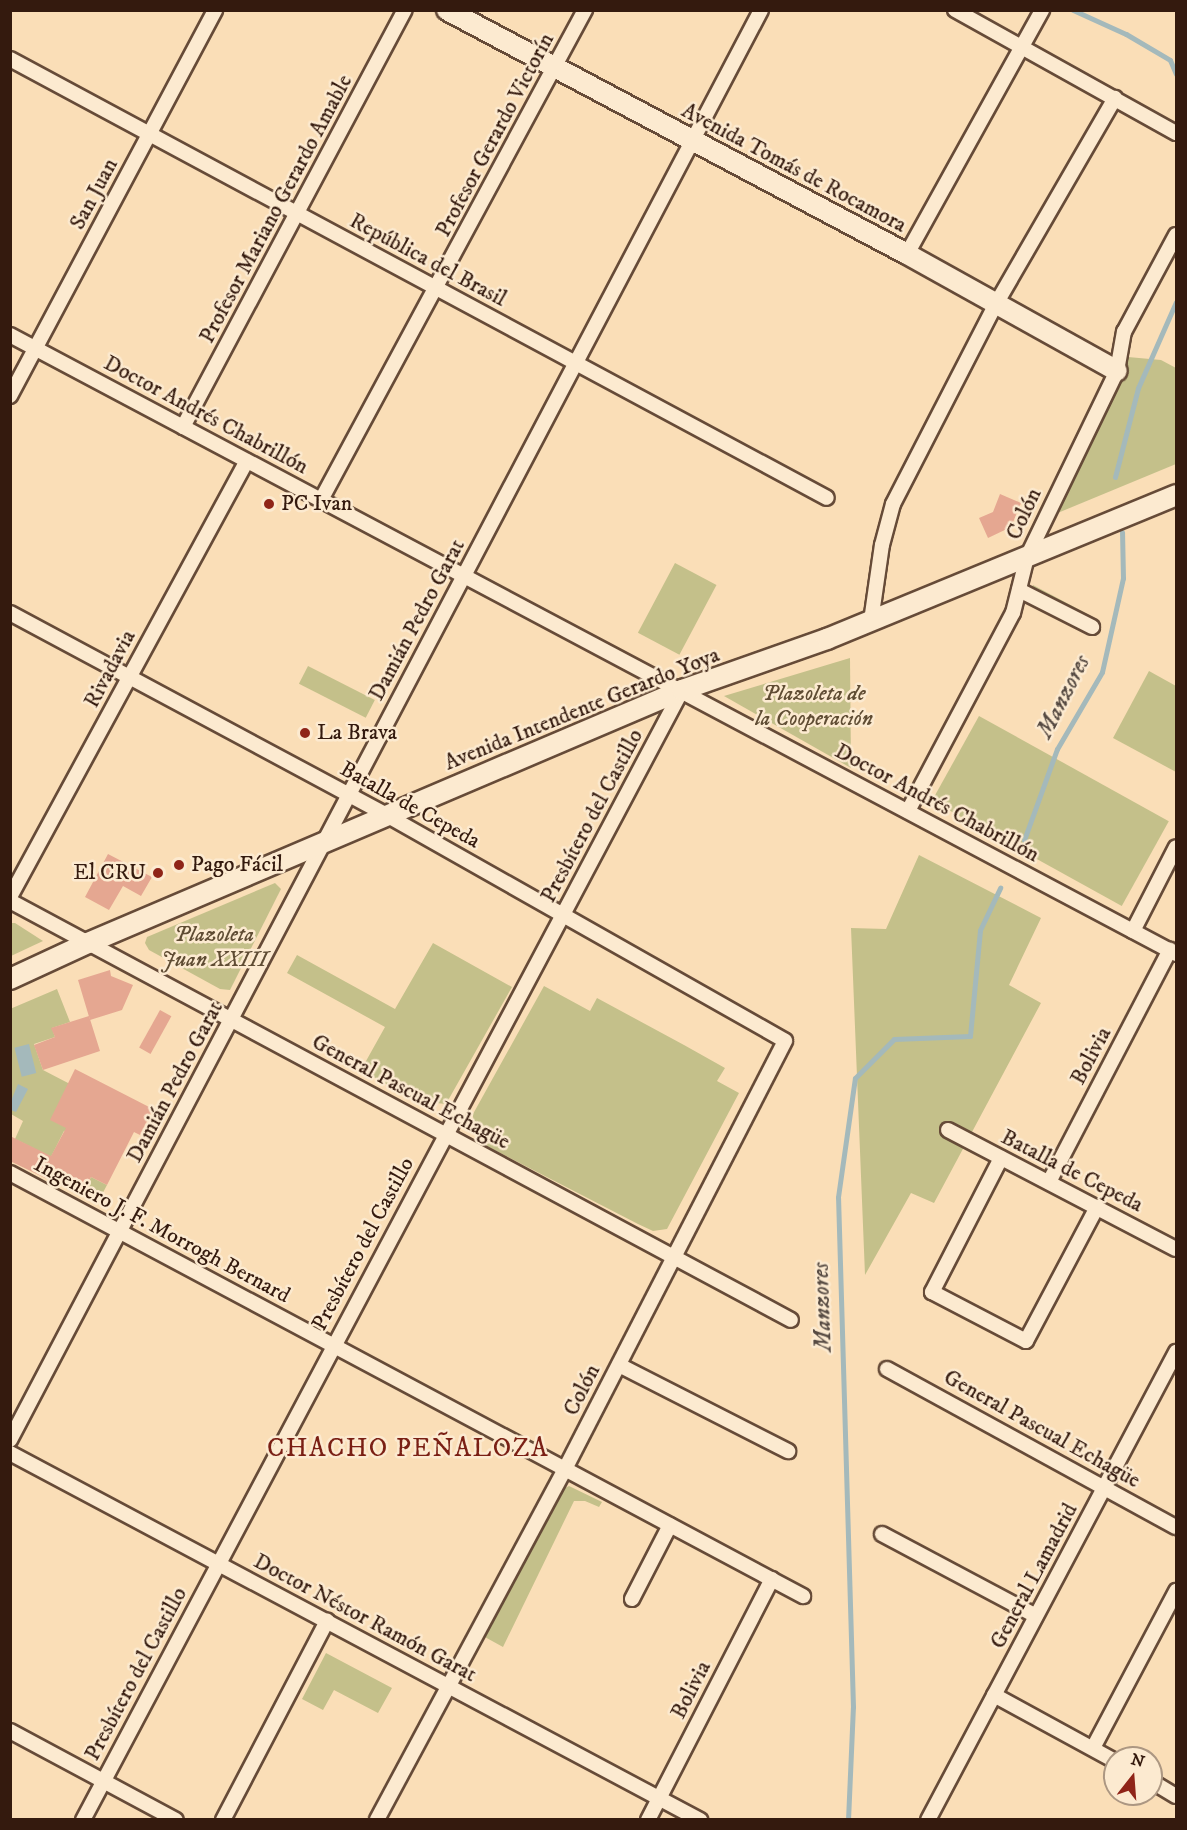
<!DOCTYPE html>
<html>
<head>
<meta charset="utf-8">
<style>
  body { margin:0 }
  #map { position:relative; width:1187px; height:1830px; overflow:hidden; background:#fadeb7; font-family:"IM FELL DW Pica",serif }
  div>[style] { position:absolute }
  .green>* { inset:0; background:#c4c08a; transform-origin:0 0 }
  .water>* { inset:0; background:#a4b9bb; transform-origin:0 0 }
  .stream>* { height:5px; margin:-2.5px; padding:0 2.5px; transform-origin:2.5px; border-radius:2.5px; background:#a4b9bb }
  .building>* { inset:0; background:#e5a791; transform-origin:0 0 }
  .roads { filter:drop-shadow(2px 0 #664b38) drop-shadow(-2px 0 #664b38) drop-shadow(0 2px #664b38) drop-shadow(0 -2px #664b38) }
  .street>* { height:14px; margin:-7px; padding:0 7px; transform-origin:7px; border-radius:7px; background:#fcead0 }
  .secondary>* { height:20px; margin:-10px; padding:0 10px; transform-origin:10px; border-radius:10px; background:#fcead0 }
  .dots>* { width:16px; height:16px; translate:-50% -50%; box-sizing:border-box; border:3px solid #fcead0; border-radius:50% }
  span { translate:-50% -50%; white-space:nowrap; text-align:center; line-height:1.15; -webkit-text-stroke:5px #fcead0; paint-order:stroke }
  .street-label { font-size:22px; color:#341a0e }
  .poi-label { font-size:22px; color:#341a0e }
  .left { translate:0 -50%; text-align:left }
  .right { translate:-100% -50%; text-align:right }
  .park-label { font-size:22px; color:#5f4c33; font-style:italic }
  .water-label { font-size:24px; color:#564a42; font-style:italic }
  .quarter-label { font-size:26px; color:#7a1f14; letter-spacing:1.5px }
  .frame { position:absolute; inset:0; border:12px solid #341a0e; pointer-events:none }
  .north { position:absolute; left:1103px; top:1746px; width:60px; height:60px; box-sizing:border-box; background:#fcead0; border:2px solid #ac9782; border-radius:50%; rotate:17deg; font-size:16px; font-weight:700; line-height:24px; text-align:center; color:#341a0e }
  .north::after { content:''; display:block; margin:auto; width:21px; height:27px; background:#8f2418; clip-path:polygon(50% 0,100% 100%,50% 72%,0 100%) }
</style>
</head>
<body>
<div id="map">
  <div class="green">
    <div style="clip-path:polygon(1128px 357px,1161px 360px,1176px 368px,1176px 464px,1048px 517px)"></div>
    <div style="left:675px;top:563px;width:47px;height:79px;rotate:28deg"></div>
    <div style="left:1033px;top:585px;width:75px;height:18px;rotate:28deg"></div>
    <div style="clip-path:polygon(850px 658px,851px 768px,724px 696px)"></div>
    <div style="left:308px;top:666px;width:75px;height:20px;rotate:27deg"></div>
    <div style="clip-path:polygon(1149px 671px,1176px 686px,1176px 772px,1113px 738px)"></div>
    <div style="left:979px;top:716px;width:217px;height:97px;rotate:29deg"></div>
    <div style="clip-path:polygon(919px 855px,1041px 918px,1009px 985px,1041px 1003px,934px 1203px,911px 1193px,865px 1275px,851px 928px,886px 929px)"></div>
    <div style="clip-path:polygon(275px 883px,281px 889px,230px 990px,220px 989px,149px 950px,145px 943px,147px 937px)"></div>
    <div style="clip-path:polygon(12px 923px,15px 923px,43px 941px,11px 956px)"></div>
    <div style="clip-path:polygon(433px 943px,512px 987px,446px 1104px,416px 1101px,361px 1070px,385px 1027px,287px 973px,297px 955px,395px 1009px)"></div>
    <div style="clip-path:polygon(544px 986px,590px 1011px,597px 998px,684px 1045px,725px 1068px,717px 1081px,739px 1093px,667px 1229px,653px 1231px,638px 1224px,485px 1145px,473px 1132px,473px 1114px)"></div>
    <div style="clip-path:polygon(57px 989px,70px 1022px,52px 1028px,55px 1037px,34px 1044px,43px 1070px,68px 1083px,112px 1121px,64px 1131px,51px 1157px,15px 1139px,23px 1121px,11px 1114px,10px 1009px)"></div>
    <div style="clip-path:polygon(91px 1177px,107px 1185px,100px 1198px,92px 1200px,82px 1196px)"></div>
    <div style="clip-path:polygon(569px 1486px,602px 1502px,599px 1507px,585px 1501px,574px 1501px,503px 1647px,483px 1636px,561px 1490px)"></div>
    <div style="clip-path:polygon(326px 1653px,392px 1688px,378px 1713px,334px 1690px,323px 1710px,302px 1699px)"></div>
  </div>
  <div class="water">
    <div style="left:29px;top:1044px;width:30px;height:15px;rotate:76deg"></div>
    <div style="clip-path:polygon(18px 1084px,28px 1089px,16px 1112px,11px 1110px,11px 1101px)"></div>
  </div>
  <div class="stream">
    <div style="left:1073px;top:10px;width:58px;rotate:24.4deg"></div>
    <div style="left:1126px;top:34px;width:51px;rotate:30.6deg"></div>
    <div style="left:1170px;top:60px;width:15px;rotate:67deg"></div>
    <div style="left:1115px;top:477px;width:92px;rotate:-75.5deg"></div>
    <div style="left:1138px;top:388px;width:94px;rotate:-66.2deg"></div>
    <div style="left:1024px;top:840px;width:97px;rotate:-70.1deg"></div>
    <div style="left:1057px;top:749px;width:89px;rotate:-59.7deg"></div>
    <div style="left:1102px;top:672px;width:96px;rotate:-77.4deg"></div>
    <div style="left:1123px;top:578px;width:46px;rotate:-91.2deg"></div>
    <div style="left:848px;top:1820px;width:113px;rotate:-87.5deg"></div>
    <div style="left:853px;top:1707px;width:510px;rotate:-91.68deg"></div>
    <div style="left:838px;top:1197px;width:120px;rotate:-81.9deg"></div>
    <div style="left:855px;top:1078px;width:55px;rotate:-45deg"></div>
    <div style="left:894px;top:1039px;width:76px;rotate:-2.3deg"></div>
    <div style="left:970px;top:1036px;width:106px;rotate:-84.6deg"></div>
    <div style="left:980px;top:930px;width:47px;rotate:-64.5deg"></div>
  </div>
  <div class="building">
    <div style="clip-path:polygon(1000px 494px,1021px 503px,1011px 527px,988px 538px,979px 518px,993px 512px)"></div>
    <div style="clip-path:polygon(108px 854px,152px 877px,141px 896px,123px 886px,109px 910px,85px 897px)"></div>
    <div style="clip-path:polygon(110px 970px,111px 976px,133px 985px,122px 1010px,90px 1020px,78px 980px)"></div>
    <div style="left:160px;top:1010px;width:13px;height:43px;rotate:29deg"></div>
    <div style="clip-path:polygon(89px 1016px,100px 1051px,43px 1070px,34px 1045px,55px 1037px,51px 1028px)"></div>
    <div style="clip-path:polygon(75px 1069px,153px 1109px,140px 1135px,134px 1132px,107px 1185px,91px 1177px,82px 1196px,10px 1161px,10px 1136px,51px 1156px,66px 1128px,50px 1120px)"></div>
  </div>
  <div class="roads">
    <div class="street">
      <div style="left:955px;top:10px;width:253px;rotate:29.1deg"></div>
      <div style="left:10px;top:59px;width:927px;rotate:28.25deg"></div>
      <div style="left:907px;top:254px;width:279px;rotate:-61deg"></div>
      <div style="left:10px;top:335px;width:1320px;rotate:27.96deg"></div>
      <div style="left:10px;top:396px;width:437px;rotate:-62deg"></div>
      <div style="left:183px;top:427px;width:472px;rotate:-62deg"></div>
      <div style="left:321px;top:500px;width:557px;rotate:-61.69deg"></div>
      <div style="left:1019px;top:590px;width:82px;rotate:26.9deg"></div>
      <div style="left:10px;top:613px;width:429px;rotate:28.2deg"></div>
      <div style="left:388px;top:816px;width:456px;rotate:29.5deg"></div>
      <div style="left:785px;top:1041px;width:481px;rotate:117.2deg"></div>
      <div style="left:565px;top:1469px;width:398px;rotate:118.2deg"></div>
      <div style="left:871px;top:621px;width:77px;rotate:-81.8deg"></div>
      <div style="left:882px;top:545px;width:42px;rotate:-75deg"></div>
      <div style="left:893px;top:504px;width:225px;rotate:-62.8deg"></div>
      <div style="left:996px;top:304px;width:238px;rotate:-60deg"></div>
      <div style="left:908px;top:811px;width:224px;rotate:-62.1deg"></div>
      <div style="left:1013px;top:613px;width:58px;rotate:-76deg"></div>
      <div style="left:1027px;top:557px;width:207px;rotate:-64.2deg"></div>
      <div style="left:1117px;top:371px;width:40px;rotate:-80deg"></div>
      <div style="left:1124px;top:332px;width:110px;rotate:-61.8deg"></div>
      <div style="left:10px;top:897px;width:496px;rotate:-61.5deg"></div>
      <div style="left:10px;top:901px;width:886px;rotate:28.21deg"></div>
      <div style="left:1133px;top:931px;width:94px;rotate:-62.9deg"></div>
      <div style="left:948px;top:1130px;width:257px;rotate:27.6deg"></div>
      <div style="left:1001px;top:1158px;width:151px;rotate:117.2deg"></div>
      <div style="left:932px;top:1292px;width:106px;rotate:27.5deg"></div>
      <div style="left:1026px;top:1341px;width:152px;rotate:-62.1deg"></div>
      <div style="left:10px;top:1173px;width:899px;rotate:28.08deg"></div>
      <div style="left:1049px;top:1182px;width:262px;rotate:-62.5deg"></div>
      <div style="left:619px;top:1365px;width:190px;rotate:27deg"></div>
      <div style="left:887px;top:1369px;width:329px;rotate:28.7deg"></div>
      <div style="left:10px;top:1440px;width:1615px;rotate:-62.29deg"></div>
      <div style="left:10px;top:1453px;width:782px;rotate:28.01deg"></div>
      <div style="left:882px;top:1534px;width:174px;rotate:28deg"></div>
      <div style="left:632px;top:1599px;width:83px;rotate:-62.8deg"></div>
      <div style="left:994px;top:1695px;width:138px;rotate:28.6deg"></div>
      <div style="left:10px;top:1731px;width:188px;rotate:28.2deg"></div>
      <div style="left:1093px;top:1748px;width:178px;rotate:-62.1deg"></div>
      <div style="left:1151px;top:1781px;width:29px;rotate:31deg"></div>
      <div style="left:83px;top:1820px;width:1279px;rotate:-62.07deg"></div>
      <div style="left:223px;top:1820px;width:225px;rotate:-62.4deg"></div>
      <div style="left:648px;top:1820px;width:271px;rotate:-62.8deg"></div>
      <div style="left:928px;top:1820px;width:530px;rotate:-62.08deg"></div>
    </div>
    <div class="secondary">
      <div style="left:447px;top:10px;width:521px;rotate:27.94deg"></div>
      <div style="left:907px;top:254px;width:240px;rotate:29.1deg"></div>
      <div style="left:10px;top:979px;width:86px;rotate:-24.8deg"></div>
      <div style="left:88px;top:943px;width:646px;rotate:-23.07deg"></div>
      <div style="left:682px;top:690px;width:154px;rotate:-19.4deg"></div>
      <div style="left:827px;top:639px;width:378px;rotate:-22.4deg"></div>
    </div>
  </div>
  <div class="dots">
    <div style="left:269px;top:504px;background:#8f2418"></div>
    <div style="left:305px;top:733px;background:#8f2418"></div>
    <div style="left:179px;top:865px;background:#8f2418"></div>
    <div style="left:158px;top:873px;background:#8f2418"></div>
  </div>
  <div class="street-label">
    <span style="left:495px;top:135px;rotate:-62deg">Profesor Gerardo Victorín</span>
    <span style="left:794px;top:168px;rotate:28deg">Avenida Tomás de Rocamora</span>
    <span style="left:94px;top:194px;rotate:-62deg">San Juan</span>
    <span style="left:276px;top:209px;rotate:-62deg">Profesor Mariano Gerardo Amable</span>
    <span style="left:428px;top:260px;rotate:28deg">República del Brasil</span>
    <span style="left:206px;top:415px;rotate:28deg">Doctor Andrés Chabrillón</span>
    <span style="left:1024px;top:514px;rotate:-65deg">Colón</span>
    <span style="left:417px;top:620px;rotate:-62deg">Damián Pedro Garat</span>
    <span style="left:110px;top:669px;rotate:-62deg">Rivadavia</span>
    <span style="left:582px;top:709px;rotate:-22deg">Avenida Intendente Gerardo Yoya</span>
    <span style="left:937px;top:803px;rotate:28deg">Doctor Andrés Chabrillón</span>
    <span style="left:410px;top:805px;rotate:29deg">Batalla de Cepeda</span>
    <span style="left:592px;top:816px;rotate:-62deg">Presbítero del Castillo</span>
    <span style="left:1091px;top:1056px;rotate:-62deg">Bolivia</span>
    <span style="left:175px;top:1082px;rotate:-62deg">Damián Pedro Garat</span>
    <span style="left:411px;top:1092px;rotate:28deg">General Pascual Echagüe</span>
    <span style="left:1072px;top:1171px;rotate:27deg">Batalla de Cepeda</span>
    <span style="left:162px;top:1230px;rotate:28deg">Ingeniero J. F. Morrogh Bernard</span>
    <span style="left:363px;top:1244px;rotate:-62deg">Presbítero del Castillo</span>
    <span style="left:582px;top:1390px;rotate:-63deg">Colón</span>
    <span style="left:1042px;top:1429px;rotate:29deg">General Pascual Echagüe</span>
    <span style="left:1034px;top:1576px;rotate:-62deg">General Lamadrid</span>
    <span style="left:365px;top:1618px;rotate:28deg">Doctor Néstor Ramón Garat</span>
    <span style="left:136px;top:1674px;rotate:-62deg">Presbítero del Castillo</span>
    <span style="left:691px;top:1690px;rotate:-63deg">Bolivia</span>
  </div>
  <div class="poi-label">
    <span class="left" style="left:281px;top:504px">PC Ivan</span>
    <span class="left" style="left:317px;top:733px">La Brava</span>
    <span class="left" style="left:191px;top:865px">Pago Fácil</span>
    <span class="right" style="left:146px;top:873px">El CRU</span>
  </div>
  <div class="park-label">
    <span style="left:814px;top:706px">Plazoleta de<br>la Cooperación</span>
    <span style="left:214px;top:947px">Plazoleta<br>Juan XXIII</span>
  </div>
  <div class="water-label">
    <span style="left:1064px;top:697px;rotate:-63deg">Manzores</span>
    <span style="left:823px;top:1307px;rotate:-92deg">Manzores</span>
  </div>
  <div class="quarter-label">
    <span style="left:408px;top:1449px">CHACHO PEÑALOZA</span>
  </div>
  <div class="frame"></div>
  <div class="north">N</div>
</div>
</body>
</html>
